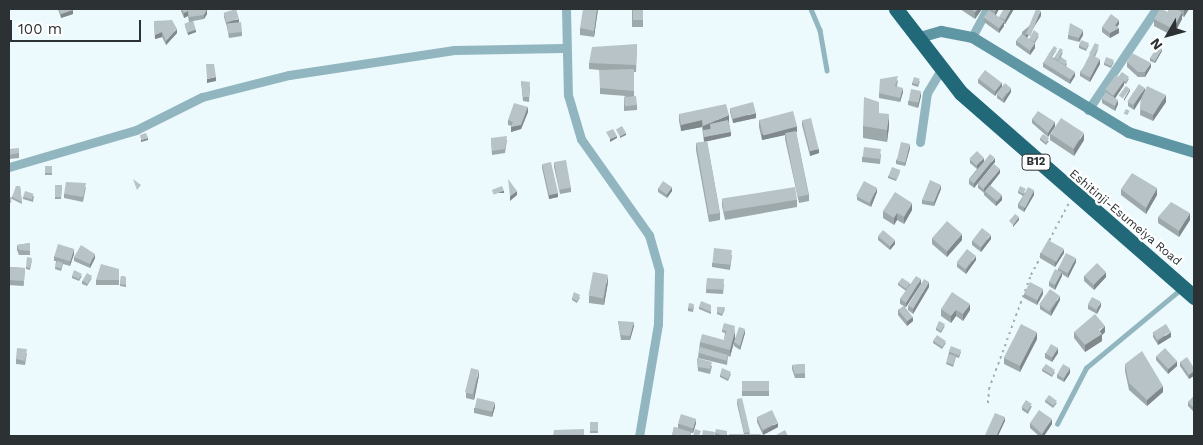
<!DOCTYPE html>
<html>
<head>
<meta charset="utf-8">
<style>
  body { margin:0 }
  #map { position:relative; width:1203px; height:445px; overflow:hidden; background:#edfafd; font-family:"Work Sans",sans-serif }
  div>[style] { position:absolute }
  .path>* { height:2px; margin-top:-1px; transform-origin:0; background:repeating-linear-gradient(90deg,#a4aeb1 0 2.5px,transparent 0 6.5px) }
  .lane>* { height:4.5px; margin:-2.25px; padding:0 2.25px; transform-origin:2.25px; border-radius:2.25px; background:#92b6bf }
  .street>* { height:9px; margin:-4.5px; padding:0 4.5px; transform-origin:4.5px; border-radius:4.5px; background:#92b6bf }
  .secondary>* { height:11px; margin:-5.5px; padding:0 5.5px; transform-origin:5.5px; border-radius:5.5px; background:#5e96a4 }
  .highway>* { height:15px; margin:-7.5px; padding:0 7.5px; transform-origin:7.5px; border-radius:7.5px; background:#216878 }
  .wall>* { inset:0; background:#9da8ab; transform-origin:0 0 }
  .shaded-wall>* { inset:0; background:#80888b; transform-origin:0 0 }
  .building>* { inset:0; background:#b7c3c7; transform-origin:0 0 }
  span { translate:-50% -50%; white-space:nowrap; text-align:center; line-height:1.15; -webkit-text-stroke:4.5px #fff; paint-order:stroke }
  .shield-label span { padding:1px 4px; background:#fff; border:1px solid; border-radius:4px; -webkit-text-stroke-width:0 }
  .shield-label { font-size:11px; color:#2c3133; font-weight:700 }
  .street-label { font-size:12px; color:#2c3133 }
  .frame { position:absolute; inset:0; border:10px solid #2c3133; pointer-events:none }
  .north { position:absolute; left:1143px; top:10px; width:50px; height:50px; -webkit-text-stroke:4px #fff; paint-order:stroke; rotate:232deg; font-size:14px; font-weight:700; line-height:20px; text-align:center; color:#2c3133 }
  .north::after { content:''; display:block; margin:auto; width:18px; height:22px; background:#2c3133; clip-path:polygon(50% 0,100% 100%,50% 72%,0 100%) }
  .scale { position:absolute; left:10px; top:20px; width:131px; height:22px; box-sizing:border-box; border:2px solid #2c3133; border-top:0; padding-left:6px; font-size:15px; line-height:18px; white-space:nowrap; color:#2c3133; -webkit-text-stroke:4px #fff; paint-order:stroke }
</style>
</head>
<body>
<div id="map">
  <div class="path">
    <div style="left:988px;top:403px;width:14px;rotate:-86deg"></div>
    <div style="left:989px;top:389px;width:121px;rotate:-69.8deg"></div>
    <div style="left:1031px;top:275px;width:81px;rotate:-62.2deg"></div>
  </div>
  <div class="lane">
    <div style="left:811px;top:9px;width:23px;rotate:67deg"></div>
    <div style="left:820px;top:30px;width:41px;rotate:80.1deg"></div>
    <div style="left:1057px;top:424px;width:63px;rotate:-62.6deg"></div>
    <div style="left:1086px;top:368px;width:122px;rotate:-39.7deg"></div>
  </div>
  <div class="street">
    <div style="left:566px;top:9px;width:86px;rotate:88.7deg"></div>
    <div style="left:568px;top:95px;width:46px;rotate:73.5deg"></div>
    <div style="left:581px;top:139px;width:118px;rotate:54.7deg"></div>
    <div style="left:649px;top:235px;width:37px;rotate:74deg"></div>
    <div style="left:659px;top:271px;width:53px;rotate:91.1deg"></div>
    <div style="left:658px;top:324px;width:114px;rotate:99.6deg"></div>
    <div style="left:972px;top:37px;width:32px;rotate:-62deg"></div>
    <div style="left:1088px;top:110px;width:122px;rotate:-56deg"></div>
    <div style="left:920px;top:142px;width:49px;rotate:-81.9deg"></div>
    <div style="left:927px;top:93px;width:27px;rotate:-59deg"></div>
    <div style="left:9px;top:167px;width:132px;rotate:-16.2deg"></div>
    <div style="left:136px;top:130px;width:74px;rotate:-26.6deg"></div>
    <div style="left:202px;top:97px;width:90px;rotate:-14.2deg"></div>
    <div style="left:289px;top:75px;width:167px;rotate:-8.6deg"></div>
    <div style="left:454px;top:50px;width:110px;rotate:-1deg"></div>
  </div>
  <div class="secondary">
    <div style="left:916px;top:38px;width:26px;rotate:-16deg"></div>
    <div style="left:941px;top:31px;width:32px;rotate:11deg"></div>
    <div style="left:972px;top:37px;width:183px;rotate:31.3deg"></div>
    <div style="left:1128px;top:132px;width:69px;rotate:16.9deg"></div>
  </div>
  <div class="highway">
    <div style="left:896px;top:9px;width:106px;rotate:52.3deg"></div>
    <div style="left:961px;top:93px;width:310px;rotate:41.2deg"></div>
  </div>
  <div class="wall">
    <div style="clip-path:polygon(58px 9px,72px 9px,73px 14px,61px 18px)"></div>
    <div style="clip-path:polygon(181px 9px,207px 9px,207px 14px,204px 19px,193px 21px,196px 32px,188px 35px,185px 26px,185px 24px,189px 22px,188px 16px,184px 18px,181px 11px)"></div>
    <div style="clip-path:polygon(598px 9px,594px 37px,580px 35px,580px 28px)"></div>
    <div style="left:632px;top:9px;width:11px;height:18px"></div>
    <div style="clip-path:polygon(960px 9px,982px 9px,975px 19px)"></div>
    <div style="clip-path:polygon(990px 9px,999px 9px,996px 15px,999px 18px,1004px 9px,1014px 9px,1005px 24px,1004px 24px,1004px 26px,999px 33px,984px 22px,984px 17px,990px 11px)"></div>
    <div style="clip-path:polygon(1169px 9px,1189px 9px,1184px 17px,1182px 16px,1182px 19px,1173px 36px,1154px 26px,1154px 19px,1168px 12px)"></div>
    <div style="clip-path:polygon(224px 13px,239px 22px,242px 32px,242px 36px,229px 38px,227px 27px,224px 17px)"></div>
    <div style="clip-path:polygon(1041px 16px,1027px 38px,1029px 39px,1039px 36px,1035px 43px,1035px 48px,1030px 55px,1016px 45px,1016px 41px,1022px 34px,1022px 32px)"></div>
    <div style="clip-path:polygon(154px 21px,177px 33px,166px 45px,162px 37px,155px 39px)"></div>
    <div style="clip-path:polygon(1119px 24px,1117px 27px,1119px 33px,1110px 38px,1102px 32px,1102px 27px)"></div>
    <div style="clip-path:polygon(1068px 35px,1083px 35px,1079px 42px,1068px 39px)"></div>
    <div style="clip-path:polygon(637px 44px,636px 72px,634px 72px,634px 96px,637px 105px,637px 110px,624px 111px,624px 97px,626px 96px,600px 94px,600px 70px,589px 69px,589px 63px)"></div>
    <div style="clip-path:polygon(1079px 45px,1089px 45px,1086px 51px,1079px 48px)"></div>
    <div style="clip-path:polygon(1099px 47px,1095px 57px,1100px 64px,1090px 82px,1080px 76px,1080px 72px)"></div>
    <div style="clip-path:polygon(1057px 50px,1052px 57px,1054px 58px,1063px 52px,1061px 57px,1067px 64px,1066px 66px,1075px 76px,1070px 84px,1043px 67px,1043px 63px)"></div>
    <div style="clip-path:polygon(1162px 51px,1155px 63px,1150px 61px,1150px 58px)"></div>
    <div style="clip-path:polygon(1114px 62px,1111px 68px,1104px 65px,1104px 63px)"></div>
    <div style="clip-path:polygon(1127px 62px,1151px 67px,1145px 77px,1138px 77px,1127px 67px)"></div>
    <div style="clip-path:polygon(1118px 77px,1129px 79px,1126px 84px,1124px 83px,1124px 85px,1115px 98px,1118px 104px,1115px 111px,1102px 103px,1102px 99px,1106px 93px,1106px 90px)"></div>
    <div style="clip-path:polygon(978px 79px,1002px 83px,995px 96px,978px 83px)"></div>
    <div style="clip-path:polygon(898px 80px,897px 86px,903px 92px,900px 102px,879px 98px,879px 93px)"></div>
    <div style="clip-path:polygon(521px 81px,530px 87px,529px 102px,523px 101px)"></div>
    <div style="clip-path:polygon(920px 81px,918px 87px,912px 85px,912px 83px)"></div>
    <div style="clip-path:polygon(1145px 90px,1166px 102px,1153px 121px,1140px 115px,1141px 99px,1134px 110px,1128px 106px,1128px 102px)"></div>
    <div style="clip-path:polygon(1011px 92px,1004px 103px,997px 98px,997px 94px)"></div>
    <div style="clip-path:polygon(921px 96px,918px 108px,908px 105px,908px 101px)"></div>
    <div style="clip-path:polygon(730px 108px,756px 118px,733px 123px,730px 112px)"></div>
    <div style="clip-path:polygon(528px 112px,521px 129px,511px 132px,512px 126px,508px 125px,508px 120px)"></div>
    <div style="clip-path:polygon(879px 113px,889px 126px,887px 142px,863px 138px,863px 126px)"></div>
    <div style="clip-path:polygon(679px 114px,729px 122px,731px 136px,707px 141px,720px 213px,720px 220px,709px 222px,696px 150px,696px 143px,704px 142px,702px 127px,681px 131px,679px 121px)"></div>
    <div style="clip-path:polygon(1032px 119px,1055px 122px,1048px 137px,1032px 123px)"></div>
    <div style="clip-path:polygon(759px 120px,797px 132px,796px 132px,809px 195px,809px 201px,799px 203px,785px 139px,785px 135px,762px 140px,759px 127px)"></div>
    <div style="clip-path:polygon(802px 120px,819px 153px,810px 156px,802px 125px)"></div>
    <div style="clip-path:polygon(1050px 134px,1084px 140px,1074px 156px,1050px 140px)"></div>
    <div style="clip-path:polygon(491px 138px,507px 140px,505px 153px,492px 155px)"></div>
    <div style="clip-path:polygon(1040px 138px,1049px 141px,1046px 145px,1040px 140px)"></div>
    <div style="clip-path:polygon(910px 148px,905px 166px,896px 164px,896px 160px)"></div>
    <div style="clip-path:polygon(9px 149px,19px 153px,19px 158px,9px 159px)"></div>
    <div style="clip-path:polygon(881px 154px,880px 164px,862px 162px,862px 157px)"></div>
    <div style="clip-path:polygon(970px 159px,984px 162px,995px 162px,974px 188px,969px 184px,969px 179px,977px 169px,970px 163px)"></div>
    <div style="clip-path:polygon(554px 162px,571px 188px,571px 192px,560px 194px,554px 167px)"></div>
    <div style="clip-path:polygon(542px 164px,558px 197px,549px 199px,542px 168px)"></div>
    <div style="left:45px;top:166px;width:7px;height:9px"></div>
    <div style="clip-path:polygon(900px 172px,896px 181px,888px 178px,888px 176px)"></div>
    <div style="clip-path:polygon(1000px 173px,990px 185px,1002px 200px,996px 206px,984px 195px,984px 193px,978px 188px,978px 184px)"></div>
    <div style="clip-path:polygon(55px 185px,62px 185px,61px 199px,55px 199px)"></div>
    <div style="clip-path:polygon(20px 186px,22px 204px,12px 199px,12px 197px)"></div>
    <div style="clip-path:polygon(86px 187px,83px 202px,64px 198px,64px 194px)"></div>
    <div style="clip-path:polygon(658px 188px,672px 191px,667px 198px,658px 192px)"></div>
    <div style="clip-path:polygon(941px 189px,934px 206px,922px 204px,922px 200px)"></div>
    <div style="clip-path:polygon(1121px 189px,1157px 195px,1146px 214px,1121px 195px)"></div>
    <div style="clip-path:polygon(1018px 191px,1034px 195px,1024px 212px,1018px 208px,1018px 204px,1023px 196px,1018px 193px)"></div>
    <div style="clip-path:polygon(877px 192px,871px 207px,857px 200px,857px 196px)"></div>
    <div style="clip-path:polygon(34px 196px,33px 202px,23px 199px,23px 197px)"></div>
    <div style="clip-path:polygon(722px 200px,797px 200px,797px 207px,725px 220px,722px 206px)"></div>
    <div style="clip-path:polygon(912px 210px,904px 224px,897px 220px,894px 225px,883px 218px,883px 211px)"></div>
    <div style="clip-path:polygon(1158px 217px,1190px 220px,1179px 237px,1158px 223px)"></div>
    <div style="clip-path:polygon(878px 236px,895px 244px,890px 250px,878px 240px)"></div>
    <div style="clip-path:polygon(932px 238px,962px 240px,947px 257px,932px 244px)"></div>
    <div style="clip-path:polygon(991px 239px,981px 252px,972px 245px,972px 241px)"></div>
    <div style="clip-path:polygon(30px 243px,30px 255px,19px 255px,17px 250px,17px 245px)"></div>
    <div style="clip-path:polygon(1040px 253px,1064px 253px,1055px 267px,1040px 258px)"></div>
    <div style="clip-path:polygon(74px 254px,70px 266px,63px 264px,61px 271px,55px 269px,56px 261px,54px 261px,54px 256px)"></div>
    <div style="clip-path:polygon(732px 255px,730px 270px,712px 267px,712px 263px)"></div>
    <div style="clip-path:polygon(74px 257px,95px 258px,90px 268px,74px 261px)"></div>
    <div style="clip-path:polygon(32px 260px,30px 270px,26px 269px,26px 267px)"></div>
    <div style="clip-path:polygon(976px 260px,966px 274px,957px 267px,957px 263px)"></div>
    <div style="clip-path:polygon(1076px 262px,1068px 278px,1062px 274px,1062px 276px,1055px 290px,1049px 286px,1049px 282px,1058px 270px,1058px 268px)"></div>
    <div style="left:9px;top:267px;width:16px;height:18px;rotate:4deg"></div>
    <div style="clip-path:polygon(119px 269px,119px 285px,96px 285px,96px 280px)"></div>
    <div style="clip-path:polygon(72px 276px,82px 276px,79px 281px,72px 278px)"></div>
    <div style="clip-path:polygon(121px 276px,126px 277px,126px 287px,120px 286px)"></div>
    <div style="clip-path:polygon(1084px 276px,1106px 277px,1094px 290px,1084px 281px)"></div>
    <div style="clip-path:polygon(92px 278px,87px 286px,82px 284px,82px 281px)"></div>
    <div style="clip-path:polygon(707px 278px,724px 284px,723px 294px,706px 293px)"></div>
    <div style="clip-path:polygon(608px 282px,604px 305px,589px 303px,589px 296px)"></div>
    <div style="clip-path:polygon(898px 283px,910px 284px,921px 284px,906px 307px,905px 307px,913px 321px,907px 326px,898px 315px,898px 310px,904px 306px,900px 304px,900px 299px,906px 291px,898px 285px)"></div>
    <div style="clip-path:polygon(929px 287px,913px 314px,908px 310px,908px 306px)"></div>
    <div style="clip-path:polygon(1024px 294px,1043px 294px,1037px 305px,1024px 298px)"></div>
    <div style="clip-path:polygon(580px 297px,577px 303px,572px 300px,572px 298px)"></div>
    <div style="clip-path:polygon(1060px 300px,1051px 316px,1040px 309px,1040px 305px)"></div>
    <div style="clip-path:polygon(711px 305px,711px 314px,699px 309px,699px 307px)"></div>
    <div style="clip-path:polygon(1088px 305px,1101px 306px,1097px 314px,1088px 309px)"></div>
    <div style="clip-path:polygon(694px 306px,693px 312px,688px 311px,688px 308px)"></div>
    <div style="clip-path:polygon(717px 307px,725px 309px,722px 316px,717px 314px)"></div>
    <div style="clip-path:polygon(941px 309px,970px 310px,963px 321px,956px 316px,951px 323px,941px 316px)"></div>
    <div style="clip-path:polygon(618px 321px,634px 326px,630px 340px,621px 340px)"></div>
    <div style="clip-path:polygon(945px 326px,941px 333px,936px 330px,936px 328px)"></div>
    <div style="clip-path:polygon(735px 329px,734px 331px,735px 338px,745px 333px,740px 350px,734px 346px,734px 342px,730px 357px,728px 356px,727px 365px,698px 358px,700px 342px,724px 340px,725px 333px,722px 332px,722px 330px)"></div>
    <div style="clip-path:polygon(1074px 332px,1105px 332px,1102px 335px,1102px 341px,1085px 352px,1074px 338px)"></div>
    <div style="clip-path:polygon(1153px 333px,1171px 337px,1158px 345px,1153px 337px)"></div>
    <div style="clip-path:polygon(1037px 339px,1020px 372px,1004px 364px,1004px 358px)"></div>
    <div style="clip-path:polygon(933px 341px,946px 343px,942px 349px,933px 343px)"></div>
    <div style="clip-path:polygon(949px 352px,961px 352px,959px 358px,956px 357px,953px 367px,946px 364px)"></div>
    <div style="clip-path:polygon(27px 353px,25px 365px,16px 364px,16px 359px)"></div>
    <div style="clip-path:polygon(1045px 353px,1058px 353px,1052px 362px,1045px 358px)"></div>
    <div style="clip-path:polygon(1156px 356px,1177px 366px,1168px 374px,1156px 360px)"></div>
    <div style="clip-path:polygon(697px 358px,712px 366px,710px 374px,698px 371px)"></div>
    <div style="clip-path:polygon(1180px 362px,1194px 368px,1189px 379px,1180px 366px)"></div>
    <div style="clip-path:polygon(805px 364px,805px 378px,795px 378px,792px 369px,792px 365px)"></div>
    <div style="clip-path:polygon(1125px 364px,1163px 392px,1147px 406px,1129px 390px,1125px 371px)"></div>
    <div style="clip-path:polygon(1042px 369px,1055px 372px,1052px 377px,1042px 371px)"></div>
    <div style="clip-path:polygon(1070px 373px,1064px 382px,1057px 378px,1057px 374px)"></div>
    <div style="clip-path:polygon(731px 374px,728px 381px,720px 377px,720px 375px)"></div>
    <div style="clip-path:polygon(479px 375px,474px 400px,466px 398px,466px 393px)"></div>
    <div style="left:769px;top:381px;width:15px;height:27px;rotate:90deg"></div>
    <div style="clip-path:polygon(1194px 396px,1194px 412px,1188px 406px,1188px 402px)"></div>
    <div style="clip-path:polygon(737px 399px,750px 434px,744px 434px,737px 404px)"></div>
    <div style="clip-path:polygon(1045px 400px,1057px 403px,1053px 408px,1045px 402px)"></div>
    <div style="clip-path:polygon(1032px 406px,1028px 414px,1022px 410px,1022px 407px)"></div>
    <div style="clip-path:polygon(495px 407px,492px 417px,474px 413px,474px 408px)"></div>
    <div style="clip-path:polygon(757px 418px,778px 427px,763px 435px,757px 422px)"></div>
    <div style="left:590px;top:422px;width:8px;height:11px"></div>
    <div style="clip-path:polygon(696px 423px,693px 433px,691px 433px,691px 436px,672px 436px,674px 427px,678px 428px,678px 424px)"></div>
    <div style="clip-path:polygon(1030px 423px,1052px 424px,1044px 436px,1039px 436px,1030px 428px)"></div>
    <div style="left:715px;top:433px;width:12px;height:3px"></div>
  </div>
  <div class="shaded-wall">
    <div style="clip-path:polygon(207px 9px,207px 14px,204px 19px,204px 15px)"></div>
    <div style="clip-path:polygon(597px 9px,598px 9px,594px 37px,594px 31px)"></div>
    <div style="clip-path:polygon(978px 9px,982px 9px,975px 19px,975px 12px)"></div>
    <div style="clip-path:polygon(997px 9px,999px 9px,995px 16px,995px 11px)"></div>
    <div style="clip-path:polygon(1011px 9px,1014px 9px,1005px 24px,1005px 20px)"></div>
    <div style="clip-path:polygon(1185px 9px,1189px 9px,1184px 17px,1184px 10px)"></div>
    <div style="clip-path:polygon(73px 10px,73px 14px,61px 18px,61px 14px)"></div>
    <div style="clip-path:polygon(188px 11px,188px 16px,184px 18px,184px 13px)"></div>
    <div style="clip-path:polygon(1041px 11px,1041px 16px,1026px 39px,1026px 35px)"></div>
    <div style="clip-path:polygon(1182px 12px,1182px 19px,1173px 36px,1173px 29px)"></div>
    <div style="clip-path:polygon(239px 19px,239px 23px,227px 24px,227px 27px,227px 23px)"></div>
    <div style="clip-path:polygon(1119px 20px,1119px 24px,1115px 30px,1115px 25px)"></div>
    <div style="clip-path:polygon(1004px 21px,1004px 26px,999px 33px,999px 28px)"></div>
    <div style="clip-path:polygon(1119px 28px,1119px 33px,1110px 38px,1110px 33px)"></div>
    <div style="clip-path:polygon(177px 29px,177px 33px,166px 45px,166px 41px)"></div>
    <div style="clip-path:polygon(196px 30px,196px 32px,188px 35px,188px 33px)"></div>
    <div style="clip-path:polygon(1083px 30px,1083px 35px,1079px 42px,1079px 38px)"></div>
    <div style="clip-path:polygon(162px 32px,162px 37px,155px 39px,155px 35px)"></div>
    <div style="clip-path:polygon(1035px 43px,1035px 48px,1030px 55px,1030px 51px)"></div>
    <div style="clip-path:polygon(1162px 49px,1162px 51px,1155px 63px,1155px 61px)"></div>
    <div style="clip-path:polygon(1100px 59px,1100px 64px,1090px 82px,1090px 77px)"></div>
    <div style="clip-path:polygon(1151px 63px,1151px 67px,1145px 77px,1145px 72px)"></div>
    <div style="clip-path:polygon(1075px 72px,1075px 76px,1070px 84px,1070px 80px)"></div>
    <div style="clip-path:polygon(216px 77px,216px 81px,207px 83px,207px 79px)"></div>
    <div style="clip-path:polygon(1124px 81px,1124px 85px,1114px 100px,1114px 96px)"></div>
    <div style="clip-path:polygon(1002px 83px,1002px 87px,995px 96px,995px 92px)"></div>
    <div style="clip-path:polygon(903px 88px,903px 92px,900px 102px,900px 98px)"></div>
    <div style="clip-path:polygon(1011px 88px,1011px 92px,1004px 103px,1004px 99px)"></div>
    <div style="clip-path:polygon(1145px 88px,1145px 92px,1134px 110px,1134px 105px)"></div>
    <div style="clip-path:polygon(1130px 89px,1130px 91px,1124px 101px,1124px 99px)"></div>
    <div style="clip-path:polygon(921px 91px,921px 96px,918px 108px,918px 104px)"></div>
    <div style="clip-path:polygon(1166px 95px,1166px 102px,1153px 121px,1153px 115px)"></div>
    <div style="clip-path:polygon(1118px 100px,1118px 104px,1115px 111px,1115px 106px)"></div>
    <div style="clip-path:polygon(528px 107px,528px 112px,521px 129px,511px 132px,511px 127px)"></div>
    <div style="clip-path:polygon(756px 113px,756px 118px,733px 123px,733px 119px)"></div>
    <div style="clip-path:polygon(889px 114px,889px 126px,887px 142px,887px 130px)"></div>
    <div style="clip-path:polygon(729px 115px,729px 122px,710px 124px,710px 129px,703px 132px,703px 126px)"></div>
    <div style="clip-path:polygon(702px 120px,702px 127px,681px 131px,681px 125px)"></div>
    <div style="clip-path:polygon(1055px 122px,1055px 127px,1048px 137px,1048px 133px)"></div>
    <div style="clip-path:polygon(797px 126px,797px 132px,785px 135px,785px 133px,785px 135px,762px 140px,762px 134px)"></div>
    <div style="clip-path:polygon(731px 132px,731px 136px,704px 142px,704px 137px)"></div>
    <div style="clip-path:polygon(626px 133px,626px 135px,620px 138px,620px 136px)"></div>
    <div style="clip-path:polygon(1084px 133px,1084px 140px,1074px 156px,1074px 149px)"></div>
    <div style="clip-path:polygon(617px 136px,617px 138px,610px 142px,610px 139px)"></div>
    <div style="clip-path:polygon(148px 138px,148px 140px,141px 142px,141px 140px)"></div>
    <div style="clip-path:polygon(910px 144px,910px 148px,905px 166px,905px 162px)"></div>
    <div style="clip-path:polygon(819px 149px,819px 153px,810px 156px,810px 151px)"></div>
    <div style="clip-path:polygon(984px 158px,984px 162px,977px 169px,977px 165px)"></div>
    <div style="clip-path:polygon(995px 158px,995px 162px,974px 188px,974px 183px)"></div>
    <div style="clip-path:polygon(1000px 169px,1000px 173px,985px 192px,984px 191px,984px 193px,984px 188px)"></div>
    <div style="clip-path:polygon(941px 185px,941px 189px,934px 206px,934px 202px)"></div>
    <div style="clip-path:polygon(672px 187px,672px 191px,667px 198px,667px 194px)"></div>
    <div style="clip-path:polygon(877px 188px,877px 192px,871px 207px,871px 202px)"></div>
    <div style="clip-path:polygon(1157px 188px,1157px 195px,1146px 214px,1146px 208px)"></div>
    <div style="clip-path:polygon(1034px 190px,1034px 195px,1024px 212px,1024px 208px)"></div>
    <div style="left:504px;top:191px;width:2px;height:11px;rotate:90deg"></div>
    <div style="clip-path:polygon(517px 191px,517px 195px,510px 201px,510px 196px)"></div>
    <div style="clip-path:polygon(558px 193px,558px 197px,549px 199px,549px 195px)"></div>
    <div style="clip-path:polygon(1002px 195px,1002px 200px,996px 206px,996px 202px)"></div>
    <div style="clip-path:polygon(912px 203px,912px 210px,904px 224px,904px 217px)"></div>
    <div style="clip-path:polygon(897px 213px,897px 220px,894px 225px,894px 218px)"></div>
    <div style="clip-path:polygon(1190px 213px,1190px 220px,1179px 237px,1179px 231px)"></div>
    <div style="clip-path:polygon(1019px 217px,1019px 220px,1013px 227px,1013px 225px)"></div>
    <div style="clip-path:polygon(962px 234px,962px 240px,947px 257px,947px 251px)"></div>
    <div style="clip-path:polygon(991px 235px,991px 239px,981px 252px,981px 248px)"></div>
    <div style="clip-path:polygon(895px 240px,895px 244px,890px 250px,890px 246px)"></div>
    <div style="clip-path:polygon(74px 249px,74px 254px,70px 266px,70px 261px)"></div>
    <div style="clip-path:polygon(1064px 249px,1064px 253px,1055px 267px,1055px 263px)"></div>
    <div style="clip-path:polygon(95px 254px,95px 258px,90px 268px,90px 264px)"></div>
    <div style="clip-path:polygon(976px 256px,976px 260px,966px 274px,966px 270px)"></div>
    <div style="clip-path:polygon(1076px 258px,1076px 262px,1068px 278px,1068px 273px)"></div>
    <div style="clip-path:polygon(1062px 272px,1062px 276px,1055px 290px,1055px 285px)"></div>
    <div style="clip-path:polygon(1106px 272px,1106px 277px,1094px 290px,1094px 285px)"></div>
    <div style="clip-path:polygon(608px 275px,608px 282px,604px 305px,604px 299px)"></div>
    <div style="clip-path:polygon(921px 279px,921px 284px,906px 307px,906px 303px)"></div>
    <div style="clip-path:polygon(929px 282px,929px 287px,913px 314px,913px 309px)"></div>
    <div style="clip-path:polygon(1043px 289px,1043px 294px,1037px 305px,1037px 301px)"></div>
    <div style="clip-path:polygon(1060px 296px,1060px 300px,1051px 316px,1051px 311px)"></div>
    <div style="clip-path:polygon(1101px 302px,1101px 306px,1097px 314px,1097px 310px)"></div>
    <div style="clip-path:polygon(970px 304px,970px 310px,963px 321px,963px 314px)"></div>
    <div style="clip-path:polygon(956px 310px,956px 316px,951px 323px,951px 316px)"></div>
    <div style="clip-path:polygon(913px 317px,913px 321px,907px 326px,907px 321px)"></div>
    <div style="clip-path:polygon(634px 322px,634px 326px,630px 340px,630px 336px)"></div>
    <div style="clip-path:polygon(1105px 326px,1105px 332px,1102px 335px,1102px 341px,1085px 352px,1085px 345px)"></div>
    <div style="clip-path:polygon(745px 329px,745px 333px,740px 350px,740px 346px)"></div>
    <div style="clip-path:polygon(735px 331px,735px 338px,730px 357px,730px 350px)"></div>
    <div style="clip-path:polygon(1037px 332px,1037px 339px,1020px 372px,1020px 366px)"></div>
    <div style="clip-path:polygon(1171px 332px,1171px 337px,1158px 345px,1158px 341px)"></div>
    <div style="clip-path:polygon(1058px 348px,1058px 353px,1052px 362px,1052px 357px)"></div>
    <div style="clip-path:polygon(1177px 361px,1177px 366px,1168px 374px,1168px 369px)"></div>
    <div style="clip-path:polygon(1070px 368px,1070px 373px,1064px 382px,1064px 378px)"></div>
    <div style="clip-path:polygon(479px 370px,479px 375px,474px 400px,474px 395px)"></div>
    <div style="clip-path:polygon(1194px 371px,1194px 376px,1189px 379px,1189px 375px)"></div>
    <div style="clip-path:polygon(1163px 386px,1163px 392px,1147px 406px,1147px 400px)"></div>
    <div style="clip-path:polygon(495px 402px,495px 407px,492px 417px,492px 413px)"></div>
    <div style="clip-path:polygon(1005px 417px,1005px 421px,998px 436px,996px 436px)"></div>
    <div style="clip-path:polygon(696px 419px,696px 423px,693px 433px,693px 429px)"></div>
    <div style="clip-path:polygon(1052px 419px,1052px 424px,1044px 436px,1042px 436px,1042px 434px)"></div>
    <div style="clip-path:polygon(778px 423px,778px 427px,763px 435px,763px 431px)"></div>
  </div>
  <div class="building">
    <div style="clip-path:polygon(59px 9px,72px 9px,73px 10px,61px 14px)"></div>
    <div style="clip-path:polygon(182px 9px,207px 9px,204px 15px,189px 17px,188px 11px,184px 13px)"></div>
    <div style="left:236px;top:9px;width:10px;height:13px;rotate:73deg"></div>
    <div style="clip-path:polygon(583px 9px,597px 9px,594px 31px,580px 28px)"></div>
    <div style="left:633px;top:9px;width:10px;height:11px"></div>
    <div style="clip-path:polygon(970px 9px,978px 9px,975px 12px)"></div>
    <div style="clip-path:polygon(990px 9px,997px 9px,995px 11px)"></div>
    <div style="clip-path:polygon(1004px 9px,1011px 9px,1005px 20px,999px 17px)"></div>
    <div style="left:1036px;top:9px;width:5px;height:27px;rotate:22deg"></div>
    <div style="clip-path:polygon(1160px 9px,1162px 9px,1168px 12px,1170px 9px,1176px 9px,1182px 12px,1173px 29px,1154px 19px)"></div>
    <div style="left:989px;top:10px;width:19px;height:9px;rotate:36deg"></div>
    <div style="clip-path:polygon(1111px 14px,1119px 20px,1115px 25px,1119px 28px,1110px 33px,1102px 27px)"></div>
    <div style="clip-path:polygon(172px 20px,177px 29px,166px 41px,162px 32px,155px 35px,154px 21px)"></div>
    <div style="left:193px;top:21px;width:9px;height:9px;rotate:72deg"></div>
    <div style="left:241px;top:22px;width:10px;height:14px;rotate:84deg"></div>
    <div style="clip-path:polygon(1070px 23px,1083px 30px,1079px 38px,1068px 35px)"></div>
    <div style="clip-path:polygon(1034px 30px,1039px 34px,1034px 42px,1029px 39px)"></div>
    <div style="left:1022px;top:34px;width:16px;height:9px;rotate:35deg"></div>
    <div style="clip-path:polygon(1081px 40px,1089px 43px,1086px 49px,1079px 45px)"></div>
    <div style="clip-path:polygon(1095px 43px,1099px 45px,1094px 56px,1089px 54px)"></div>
    <div style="clip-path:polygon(637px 44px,636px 65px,589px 63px,592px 47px)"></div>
    <div style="left:1054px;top:46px;width:4px;height:11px;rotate:34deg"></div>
    <div style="clip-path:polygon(1158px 46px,1162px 49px,1155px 61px,1150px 58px)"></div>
    <div style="clip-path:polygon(1060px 48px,1063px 50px,1058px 60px,1054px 58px)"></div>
    <div style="clip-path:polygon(1132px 53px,1151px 63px,1145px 72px,1138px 72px,1127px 62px)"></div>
    <div style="left:1090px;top:54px;width:11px;height:21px;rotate:27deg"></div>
    <div style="left:1048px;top:55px;width:32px;height:9px;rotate:32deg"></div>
    <div style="clip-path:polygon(1061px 57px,1067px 61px,1065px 65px,1058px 61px)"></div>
    <div style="clip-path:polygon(1106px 57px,1114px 60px,1111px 66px,1104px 63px)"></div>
    <div style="clip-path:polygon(206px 64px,214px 64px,216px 77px,207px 79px)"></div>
    <div style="clip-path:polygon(634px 69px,634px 91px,600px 88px,599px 70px)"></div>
    <div style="left:985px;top:70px;width:21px;height:11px;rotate:37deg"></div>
    <div style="clip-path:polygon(1122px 72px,1129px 77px,1126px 82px,1118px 77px)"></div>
    <div style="left:1116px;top:75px;width:10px;height:18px;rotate:37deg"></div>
    <div style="clip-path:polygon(898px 76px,895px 86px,903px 88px,900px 98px,879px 93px,880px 79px)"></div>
    <div style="left:914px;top:77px;width:6px;height:6px;rotate:18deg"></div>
    <div style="clip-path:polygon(521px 81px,530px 82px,529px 97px,523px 97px)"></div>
    <div style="left:1005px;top:83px;width:8px;height:14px;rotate:40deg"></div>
    <div style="left:1139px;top:84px;width:7px;height:21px;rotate:34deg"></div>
    <div style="left:1126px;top:86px;width:5px;height:12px;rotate:37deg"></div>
    <div style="clip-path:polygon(1147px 86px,1166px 95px,1153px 115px,1140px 109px,1141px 99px)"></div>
    <div style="left:911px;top:89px;width:10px;height:12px;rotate:11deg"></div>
    <div style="clip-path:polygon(1106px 92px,1118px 100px,1115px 106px,1102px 99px)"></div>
    <div style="left:636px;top:96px;width:9px;height:12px;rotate:84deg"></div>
    <div style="clip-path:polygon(864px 97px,879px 102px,879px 113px,889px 114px,887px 130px,863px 126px)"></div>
    <div style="left:753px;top:102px;width:11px;height:24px;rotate:75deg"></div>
    <div style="clip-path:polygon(514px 103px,528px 107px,521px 125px,511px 127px,513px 122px,508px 120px)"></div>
    <div style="clip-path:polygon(726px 104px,729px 115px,703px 126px,702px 120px,681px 125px,679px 114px)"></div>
    <div style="left:1126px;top:109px;width:4px;height:5px;rotate:27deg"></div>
    <div style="left:793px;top:111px;width:16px;height:35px;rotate:75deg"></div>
    <div style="clip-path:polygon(1038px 111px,1055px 122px,1048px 133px,1032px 119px)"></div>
    <div style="left:811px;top:118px;width:32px;height:9px;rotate:76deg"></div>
    <div style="left:1061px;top:118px;width:27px;height:19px;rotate:33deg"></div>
    <div style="clip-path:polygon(728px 120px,731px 132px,704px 137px,703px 130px,711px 129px,710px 124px)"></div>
    <div style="left:622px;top:126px;width:8px;height:7px;rotate:60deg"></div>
    <div style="clip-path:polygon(613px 129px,617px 136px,610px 139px,606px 132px)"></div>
    <div style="left:796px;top:131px;width:65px;height:11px;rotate:79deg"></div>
    <div style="clip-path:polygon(146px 133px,148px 138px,141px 140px,140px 135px)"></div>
    <div style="clip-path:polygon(1043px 134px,1049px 138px,1046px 143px,1040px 138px)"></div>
    <div style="clip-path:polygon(507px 136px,505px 149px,492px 151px,491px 138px)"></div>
    <div style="left:707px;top:141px;width:73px;height:11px;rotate:80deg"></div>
    <div style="left:901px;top:142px;width:9px;height:19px;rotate:13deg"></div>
    <div style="left:864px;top:147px;width:17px;height:10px;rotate:7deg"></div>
    <div style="clip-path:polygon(19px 148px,19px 153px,9px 155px,9px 149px)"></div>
    <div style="left:977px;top:151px;width:10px;height:11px;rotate:45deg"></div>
    <div style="left:990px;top:154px;width:6px;height:33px;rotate:39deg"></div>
    <div style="left:566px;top:160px;width:28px;height:12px;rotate:80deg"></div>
    <div style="left:551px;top:162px;width:32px;height:9px;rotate:77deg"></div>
    <div style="left:994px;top:164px;width:8px;height:26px;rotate:40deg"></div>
    <div style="left:45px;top:166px;width:7px;height:7px"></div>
    <div style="left:892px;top:167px;width:9px;height:10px;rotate:21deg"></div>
    <div style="clip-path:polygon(1132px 173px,1157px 188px,1146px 208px,1121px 189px)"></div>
    <div style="clip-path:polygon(133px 179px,141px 185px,137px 190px)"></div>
    <div style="clip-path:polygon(508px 179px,517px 191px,510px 196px)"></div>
    <div style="clip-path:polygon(930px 180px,941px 185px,934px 202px,922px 200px)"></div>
    <div style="left:663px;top:181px;width:11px;height:9px;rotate:34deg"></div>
    <div style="left:864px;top:181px;width:15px;height:17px;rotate:28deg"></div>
    <div style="clip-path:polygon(66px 182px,86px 183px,83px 197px,64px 194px)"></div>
    <div style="clip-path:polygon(55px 185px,62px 185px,61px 197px,55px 197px)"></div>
    <div style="left:990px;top:185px;width:16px;height:8px;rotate:40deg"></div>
    <div style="clip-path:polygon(16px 186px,20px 186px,22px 202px,12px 197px)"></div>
    <div style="left:502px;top:186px;width:5px;height:11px;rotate:68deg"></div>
    <div style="clip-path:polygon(1020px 186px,1026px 189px,1023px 194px,1018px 191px)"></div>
    <div style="left:795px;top:187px;width:13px;height:74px;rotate:81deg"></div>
    <div style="left:1028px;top:187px;width:7px;height:20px;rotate:27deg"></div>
    <div style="left:25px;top:191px;width:9px;height:6px;rotate:18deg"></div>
    <div style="clip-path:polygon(895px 192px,912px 203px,904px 217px,897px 213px,894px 218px,883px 211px)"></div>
    <div style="clip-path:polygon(9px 197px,12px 197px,11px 203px,9px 203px)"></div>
    <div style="clip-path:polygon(1171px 202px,1190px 213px,1179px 231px,1158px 217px)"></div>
    <div style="clip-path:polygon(1015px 214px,1019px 217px,1013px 225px,1009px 221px)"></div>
    <div style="left:947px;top:221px;width:20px;height:23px;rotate:41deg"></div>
    <div style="left:982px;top:228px;width:11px;height:16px;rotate:38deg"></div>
    <div style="left:883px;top:230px;width:16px;height:8px;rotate:40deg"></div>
    <div style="left:1048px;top:240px;width:18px;height:15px;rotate:29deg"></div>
    <div style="clip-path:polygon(30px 243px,30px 251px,19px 250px,17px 245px)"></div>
    <div style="left:58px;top:244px;width:17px;height:13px;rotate:17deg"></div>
    <div style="clip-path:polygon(81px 245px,95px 254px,90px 264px,74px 257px)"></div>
    <div style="left:714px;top:248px;width:18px;height:15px;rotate:6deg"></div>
    <div style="left:967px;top:249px;width:11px;height:17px;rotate:38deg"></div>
    <div style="left:1066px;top:253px;width:11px;height:17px;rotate:27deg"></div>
    <div style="clip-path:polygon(27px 257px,32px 258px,30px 268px,26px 267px)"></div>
    <div style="left:57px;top:261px;width:6px;height:6px;rotate:18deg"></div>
    <div style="left:1097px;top:263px;width:13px;height:18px;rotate:45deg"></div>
    <div style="clip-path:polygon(101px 264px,119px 269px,119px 280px,96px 280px)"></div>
    <div style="left:9px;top:267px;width:16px;height:13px;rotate:4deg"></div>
    <div style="clip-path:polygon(1055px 269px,1062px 272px,1055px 285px,1049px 282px)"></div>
    <div style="clip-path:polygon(74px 270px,82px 274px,79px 279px,72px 276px)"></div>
    <div style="left:593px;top:272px;width:15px;height:24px;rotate:11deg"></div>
    <div style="left:87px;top:273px;width:6px;height:9px;rotate:31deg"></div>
    <div style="clip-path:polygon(121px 276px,126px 277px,126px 285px,120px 284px)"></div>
    <div style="clip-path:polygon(916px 276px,921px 279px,906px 303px,900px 299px)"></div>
    <div style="left:707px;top:278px;width:17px;height:11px;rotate:3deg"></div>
    <div style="clip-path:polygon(902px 278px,910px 283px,906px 289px,898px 283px)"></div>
    <div style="left:924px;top:279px;width:6px;height:31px;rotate:31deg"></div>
    <div style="left:1030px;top:282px;width:15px;height:13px;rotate:28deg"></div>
    <div style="left:1050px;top:289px;width:12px;height:19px;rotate:35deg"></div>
    <div style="clip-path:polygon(574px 292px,580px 295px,577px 301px,572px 298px)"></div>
    <div style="clip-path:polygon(952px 292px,970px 304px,963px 314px,956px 310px,951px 316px,941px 309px)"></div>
    <div style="left:1092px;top:297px;width:10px;height:9px;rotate:29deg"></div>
    <div style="clip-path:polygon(701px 301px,711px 305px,711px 312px,699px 307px)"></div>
    <div style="left:689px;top:303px;width:5px;height:5px;rotate:11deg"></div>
    <div style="left:904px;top:306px;width:14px;height:7px;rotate:51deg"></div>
    <div style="clip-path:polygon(717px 307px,725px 307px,722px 314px,717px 312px)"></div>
    <div style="clip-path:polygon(1095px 314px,1105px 326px,1099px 330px,1102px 334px,1085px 345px,1074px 332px)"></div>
    <div style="clip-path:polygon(618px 321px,634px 322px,630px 336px,621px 335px)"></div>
    <div style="clip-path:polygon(939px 321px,945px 324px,941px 331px,936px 328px)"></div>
    <div style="clip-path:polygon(724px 323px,735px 326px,734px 331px,727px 329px,726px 331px,722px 330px)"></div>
    <div style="left:1021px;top:324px;width:18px;height:38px;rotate:27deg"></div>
    <div style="left:1166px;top:324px;width:9px;height:16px;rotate:58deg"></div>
    <div style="clip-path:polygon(739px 327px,745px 329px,740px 346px,734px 342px)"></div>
    <div style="clip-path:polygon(727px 329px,735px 331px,730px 350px,700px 342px,702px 334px,724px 340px)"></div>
    <div style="left:937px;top:335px;width:11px;height:7px;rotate:34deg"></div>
    <div style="left:1051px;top:344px;width:8px;height:11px;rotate:30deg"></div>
    <div style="left:951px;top:346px;width:11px;height:6px;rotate:22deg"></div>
    <div style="left:700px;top:347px;width:29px;height:6px;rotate:16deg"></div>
    <div style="clip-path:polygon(17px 348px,27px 349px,25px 361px,16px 359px)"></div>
    <div style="left:1165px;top:348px;width:18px;height:12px;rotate:47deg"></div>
    <div style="clip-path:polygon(1142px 351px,1163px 386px,1147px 400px,1129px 383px,1125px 364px)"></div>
    <div style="left:949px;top:354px;width:7px;height:9px;rotate:16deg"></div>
    <div style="clip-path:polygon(1187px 357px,1194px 368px,1194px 371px,1189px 375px,1180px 362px)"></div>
    <div style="clip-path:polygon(697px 358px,712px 362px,710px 369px,698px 367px)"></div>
    <div style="clip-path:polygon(805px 364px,805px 373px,795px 374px,792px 365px)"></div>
    <div style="clip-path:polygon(1046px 364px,1055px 370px,1052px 375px,1042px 369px)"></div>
    <div style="left:1063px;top:364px;width:8px;height:12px;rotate:30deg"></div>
    <div style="left:471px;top:368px;width:8px;height:25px;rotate:14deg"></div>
    <div style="clip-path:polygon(722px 368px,731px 372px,728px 379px,720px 375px)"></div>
    <div style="left:769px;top:381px;width:10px;height:27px;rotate:90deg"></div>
    <div style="left:1049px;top:395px;width:10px;height:6px;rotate:37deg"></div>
    <div style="clip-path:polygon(1194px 396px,1194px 408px,1188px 402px)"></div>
    <div style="left:477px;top:398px;width:18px;height:10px;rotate:13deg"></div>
    <div style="clip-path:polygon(742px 398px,750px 432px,744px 433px,737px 399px)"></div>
    <div style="left:1026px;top:400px;width:7px;height:8px;rotate:34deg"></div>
    <div style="left:772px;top:410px;width:14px;height:17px;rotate:65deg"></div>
    <div style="clip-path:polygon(1039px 410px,1052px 419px,1042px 434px,1030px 423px)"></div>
    <div style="clip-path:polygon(995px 413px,1005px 417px,996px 436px,987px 436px,985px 435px)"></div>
    <div style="left:681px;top:414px;width:16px;height:10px;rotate:18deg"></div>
    <div style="left:590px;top:422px;width:8px;height:9px"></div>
    <div style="clip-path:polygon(674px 427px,691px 432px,690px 436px,675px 436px,672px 435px)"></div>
    <div style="clip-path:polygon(584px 429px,584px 436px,553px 436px,554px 430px)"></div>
    <div style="clip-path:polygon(695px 429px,701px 431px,699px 436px,693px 436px)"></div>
    <div style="clip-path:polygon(716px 429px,727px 431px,726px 436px,715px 433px)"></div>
    <div style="clip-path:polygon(703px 430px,715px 432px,714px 436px,702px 436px)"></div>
    <div style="clip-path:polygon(785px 430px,788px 436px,777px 436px,776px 435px)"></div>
    <div style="left:729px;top:434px;width:32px;height:2px"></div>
  </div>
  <div class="shield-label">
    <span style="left:1036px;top:162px">B12</span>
  </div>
  <div class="street-label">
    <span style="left:1125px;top:218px;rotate:40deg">Eshitinji-Esumeiya Road</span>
  </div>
  <div class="frame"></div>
  <div class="north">N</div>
  <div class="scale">100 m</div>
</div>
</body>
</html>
